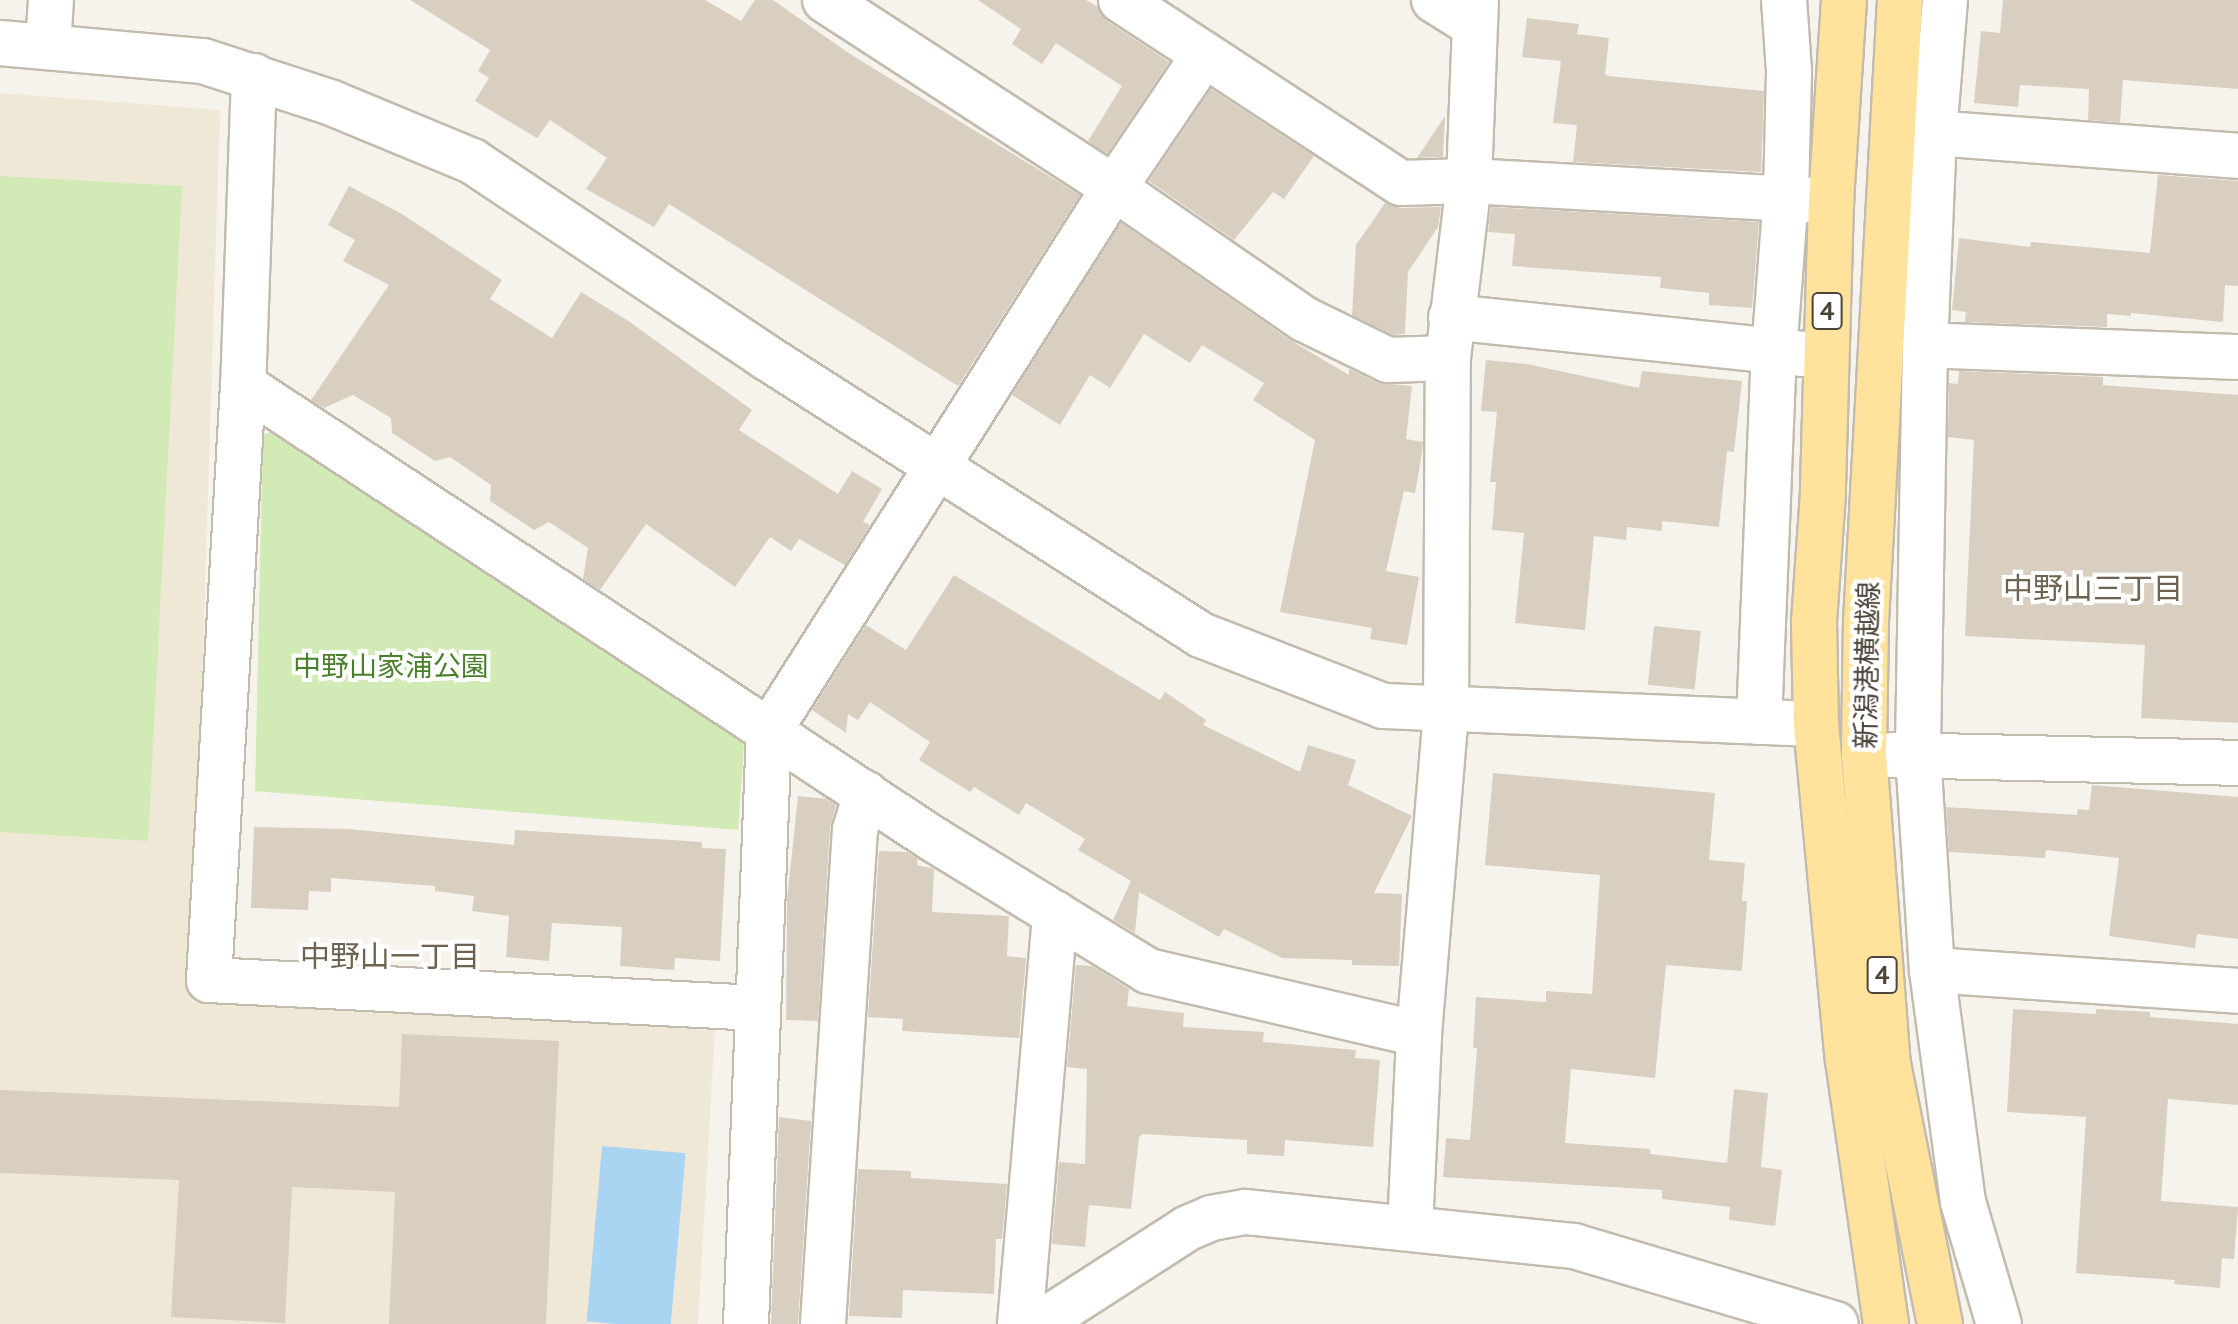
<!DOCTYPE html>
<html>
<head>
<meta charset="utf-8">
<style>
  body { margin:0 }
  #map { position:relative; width:2238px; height:1324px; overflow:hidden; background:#f6f3ec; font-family:"PT Sans","Noto Sans JP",sans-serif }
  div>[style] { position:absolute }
  .education>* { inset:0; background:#efe8d6 }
  .green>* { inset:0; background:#d2eab5 }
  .water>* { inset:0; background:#a9d4f2; transform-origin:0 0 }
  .building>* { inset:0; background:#d8cfc1; transform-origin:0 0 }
  .roads { filter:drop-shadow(2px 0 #c2bbae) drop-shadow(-2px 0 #c2bbae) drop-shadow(0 2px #c2bbae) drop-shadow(0 -2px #c2bbae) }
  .minor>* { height:44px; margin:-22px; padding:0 22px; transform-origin:22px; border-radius:22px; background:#fff }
  .major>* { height:44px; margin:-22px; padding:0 22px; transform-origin:22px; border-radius:22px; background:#ffe39c }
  span { translate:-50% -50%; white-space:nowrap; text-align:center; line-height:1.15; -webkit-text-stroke:8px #fff; paint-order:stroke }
  .shield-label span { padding:2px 6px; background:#fff; border:2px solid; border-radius:6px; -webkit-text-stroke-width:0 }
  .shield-label { font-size:26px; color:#4b4439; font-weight:700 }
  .street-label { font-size:28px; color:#4b4439 }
  .park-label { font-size:28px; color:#4a7f2a }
  .neighbourhood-label { font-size:30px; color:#6e6250 }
</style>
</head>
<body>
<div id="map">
  <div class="education">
    <div style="clip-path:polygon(0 93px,220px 110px,192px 1002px,715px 1030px,698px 1324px,0 1324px)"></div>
  </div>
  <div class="green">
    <div style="clip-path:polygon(0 176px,182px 186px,148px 841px,0 832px)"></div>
    <div style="clip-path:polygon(274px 432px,738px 730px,744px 747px,738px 830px,255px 791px,263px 434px)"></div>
  </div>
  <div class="water">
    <div style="left:602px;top:1146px;width:84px;height:176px;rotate:5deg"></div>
  </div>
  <div class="building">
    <div style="clip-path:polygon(410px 0,705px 0,741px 21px,755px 0,773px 0,850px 54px,1080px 195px,958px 386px,669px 204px,654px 227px,586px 189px,607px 158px,550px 120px,537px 138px,475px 101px,489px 78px,478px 71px,490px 50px)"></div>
    <div style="clip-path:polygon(978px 0,1086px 0,1098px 7px,1107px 21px,1169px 62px,1107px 154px,1088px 141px,1122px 86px,1056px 43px,1042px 64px,1012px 44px,1021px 29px)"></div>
    <div style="clip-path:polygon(2003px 0,2238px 0,2238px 89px,2123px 80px,2120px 122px,2088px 120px,2089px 89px,2020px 85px,2018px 107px,1974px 103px,1981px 31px,2000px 33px)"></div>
    <div style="clip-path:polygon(1527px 18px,1579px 24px,1577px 34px,1609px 38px,1605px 74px,1608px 76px,1764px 91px,1761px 172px,1573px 162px,1577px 125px,1553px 123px,1561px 61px,1522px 57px)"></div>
    <div style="clip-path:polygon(1211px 89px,1314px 156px,1284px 199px,1273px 192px,1234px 240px,1149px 181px)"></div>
    <div style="clip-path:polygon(1445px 116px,1443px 157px,1417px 158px)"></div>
    <div style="clip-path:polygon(2158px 175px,2238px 181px,2238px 286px,2225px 285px,2223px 322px,2131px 313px,2131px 316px,2107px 314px,2107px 327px,1965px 322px,1966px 312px,1952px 310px,1959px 238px,2030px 247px,2031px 242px,2150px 253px)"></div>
    <div style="clip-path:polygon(349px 186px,402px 214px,502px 280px,490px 299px,552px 338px,581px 292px,627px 320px,752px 410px,739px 430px,838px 494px,852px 471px,882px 489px,863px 522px,870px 525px,845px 565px,799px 539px,791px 551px,770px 537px,735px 587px,646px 524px,600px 590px,583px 579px,588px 548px,549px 522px,534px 530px,490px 501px,491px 485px,450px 457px,435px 461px,392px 433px,391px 418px,353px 395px,324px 408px,311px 400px,389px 285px,343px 261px,355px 240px,328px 225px)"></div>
    <div style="clip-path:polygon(1385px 203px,1402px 208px,1441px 207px,1438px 227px,1408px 272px,1405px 334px,1393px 335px,1352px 315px,1356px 245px)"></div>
    <div style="clip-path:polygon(1491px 207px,1759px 222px,1752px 308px,1709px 305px,1709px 293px,1660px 288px,1661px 277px,1512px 266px,1515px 234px,1488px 232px)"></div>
    <div style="clip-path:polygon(1121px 223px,1290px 340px,1349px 375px,1349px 369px,1378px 383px,1412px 386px,1406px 439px,1423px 442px,1422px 453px,1415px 493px,1404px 491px,1386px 571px,1419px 577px,1407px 645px,1370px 639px,1372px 628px,1280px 612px,1315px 440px,1253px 400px,1264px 383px,1202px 345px,1190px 363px,1144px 334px,1110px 388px,1090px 375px,1060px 425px,1012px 395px)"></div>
    <div style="clip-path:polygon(1486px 360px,1527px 364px,1639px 388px,1642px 371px,1742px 381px,1734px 452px,1727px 451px,1719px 527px,1662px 521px,1662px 531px,1627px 527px,1626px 540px,1594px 536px,1585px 630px,1515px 623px,1524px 533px,1492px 530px,1496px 482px,1490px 482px,1497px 412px,1481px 411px)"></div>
    <div style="clip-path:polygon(1959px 371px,2103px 377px,2103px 385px,2238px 395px,2238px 723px,2141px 718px,2145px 645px,1965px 636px,1974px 440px,1948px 437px,1949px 383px,1958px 384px)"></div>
    <div style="clip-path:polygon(954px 575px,1160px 700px,1165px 692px,1206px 720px,1203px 725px,1300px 772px,1308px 745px,1356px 760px,1348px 785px,1412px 816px,1374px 893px,1402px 894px,1399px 966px,1352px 965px,1352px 960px,1282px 958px,1224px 929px,1219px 937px,1139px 892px,1135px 933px,1113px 920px,1131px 881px,1078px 850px,1085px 839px,1026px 803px,1019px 815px,974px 787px,970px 792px,919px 760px,930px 742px,870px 702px,858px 720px,848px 714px,846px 733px,812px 710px,866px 625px,906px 650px)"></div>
    <div style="left:1654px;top:626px;width:47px;height:59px;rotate:6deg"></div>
    <div style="clip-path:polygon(1493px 773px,1715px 793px,1709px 860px,1745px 863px,1742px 901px,1747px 901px,1742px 971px,1666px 965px,1655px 1078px,1571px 1069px,1565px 1143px,1650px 1149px,1650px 1154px,1727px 1163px,1734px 1089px,1768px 1093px,1761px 1167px,1782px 1170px,1775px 1226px,1729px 1220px,1730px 1207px,1662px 1199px,1662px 1190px,1443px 1177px,1446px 1138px,1470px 1140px,1477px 1048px,1473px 1048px,1476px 997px,1546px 1002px,1546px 991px,1592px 994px,1600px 875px,1485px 865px)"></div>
    <div style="clip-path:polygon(2092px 785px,2238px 797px,2238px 939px,2197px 934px,2195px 948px,2109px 936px,2119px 858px,2046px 850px,2045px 858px,1949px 852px,1946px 807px,2077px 815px,2078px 809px,2089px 810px)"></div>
    <div style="clip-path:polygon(798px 796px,827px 799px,836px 805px,830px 828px,818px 1021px,786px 1020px,787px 900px)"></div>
    <div style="clip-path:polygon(254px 827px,348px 829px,514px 845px,515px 830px,702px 842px,702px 848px,726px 849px,720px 961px,675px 958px,674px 970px,620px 966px,622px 927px,552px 923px,549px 961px,506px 957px,509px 916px,472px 911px,474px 896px,435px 891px,435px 886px,331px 878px,331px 892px,309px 891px,308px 910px,251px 908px)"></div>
    <div style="clip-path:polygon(879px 851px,907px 852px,918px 859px,917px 865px,934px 869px,932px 912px,1009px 916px,1007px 956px,1026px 958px,1019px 1038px,902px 1031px,903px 1019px,868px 1017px)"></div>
    <div style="clip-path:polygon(1076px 965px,1092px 966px,1129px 989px,1127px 1006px,1184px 1013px,1183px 1027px,1264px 1032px,1263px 1042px,1356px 1050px,1355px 1058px,1380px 1060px,1373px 1147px,1285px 1140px,1284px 1156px,1247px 1154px,1247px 1140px,1143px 1134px,1139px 1137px,1131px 1209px,1089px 1205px,1085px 1247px,1052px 1244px,1059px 1162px,1085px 1164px,1087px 1069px,1067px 1067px)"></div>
    <div style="clip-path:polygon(2013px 1009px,2096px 1014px,2096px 1009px,2150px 1012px,2150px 1017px,2238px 1024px,2238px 1105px,2168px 1099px,2161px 1201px,2238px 1207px,2234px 1259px,2222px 1258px,2220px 1288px,2174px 1284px,2175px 1280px,2076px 1273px,2086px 1117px,2007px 1112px)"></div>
    <div style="clip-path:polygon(402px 1034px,559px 1041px,546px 1324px,389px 1324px,395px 1192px,292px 1187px,285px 1323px,171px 1317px,179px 1180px,0 1173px,0 1090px,399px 1107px)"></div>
    <div style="clip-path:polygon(779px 1117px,811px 1121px,798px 1324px,771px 1324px)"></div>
    <div style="clip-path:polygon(858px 1169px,911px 1171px,911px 1178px,1007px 1184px,1002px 1239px,996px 1239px,994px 1294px,903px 1290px,902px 1318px,849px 1316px)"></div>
  </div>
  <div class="roads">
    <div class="minor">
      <div style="left:825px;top:0;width:345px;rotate:33deg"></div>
      <div style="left:1114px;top:188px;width:231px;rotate:34.6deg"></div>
      <div style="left:1304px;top:319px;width:93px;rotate:26deg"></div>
      <div style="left:1388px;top:360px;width:60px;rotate:-1.9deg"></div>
      <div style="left:1121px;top:0;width:334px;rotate:33.2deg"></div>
      <div style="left:1401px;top:183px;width:68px;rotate:-1.7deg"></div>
      <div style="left:1469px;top:181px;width:363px;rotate:3.2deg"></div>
      <div style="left:1434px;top:0;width:47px;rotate:32deg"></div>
      <div style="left:1945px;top:0;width:133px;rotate:94.7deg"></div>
      <div style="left:1934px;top:133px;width:212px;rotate:92.4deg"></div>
      <div style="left:1925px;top:345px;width:410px;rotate:91deg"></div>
      <div style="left:1918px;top:755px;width:215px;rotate:86.3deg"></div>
      <div style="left:1932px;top:970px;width:234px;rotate:82.4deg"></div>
      <div style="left:1963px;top:1202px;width:127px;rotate:73.6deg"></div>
      <div style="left:0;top:43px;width:204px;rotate:5.1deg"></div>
      <div style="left:203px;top:61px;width:136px;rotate:18deg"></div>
      <div style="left:332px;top:103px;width:152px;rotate:22.5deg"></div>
      <div style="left:472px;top:161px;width:348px;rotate:33.7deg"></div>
      <div style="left:761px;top:354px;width:522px;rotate:32.56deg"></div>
      <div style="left:1201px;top:635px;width:195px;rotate:21.3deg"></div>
      <div style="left:1383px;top:706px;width:433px;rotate:2.4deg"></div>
      <div style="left:48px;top:45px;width:45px;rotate:-86.2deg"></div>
      <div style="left:254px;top:76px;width:309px;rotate:92deg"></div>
      <div style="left:243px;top:385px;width:596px;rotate:93.27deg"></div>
      <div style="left:209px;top:980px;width:549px;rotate:2.92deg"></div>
      <div style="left:1934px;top:133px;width:305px;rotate:4.3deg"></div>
      <div style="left:1451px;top:317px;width:354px;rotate:6deg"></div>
      <div style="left:1925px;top:345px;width:313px;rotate:2.2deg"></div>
      <div style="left:243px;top:385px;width:826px;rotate:33.34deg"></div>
      <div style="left:933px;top:839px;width:252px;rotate:31.5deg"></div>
      <div style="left:1148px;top:971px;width:278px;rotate:13.1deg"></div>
      <div style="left:1759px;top:722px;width:370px;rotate:-87.7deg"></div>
      <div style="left:1774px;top:352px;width:156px;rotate:-85.6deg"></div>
      <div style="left:1786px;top:196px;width:125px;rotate:-88.6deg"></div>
      <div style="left:1789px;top:71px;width:71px;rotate:-94deg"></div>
      <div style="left:1891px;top:755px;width:347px;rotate:1.3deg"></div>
      <div style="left:1932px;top:970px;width:307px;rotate:3.9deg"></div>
      <div style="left:1410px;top:1228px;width:194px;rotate:-87.3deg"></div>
      <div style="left:1419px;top:1034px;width:324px;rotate:-85.2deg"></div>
      <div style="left:1446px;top:711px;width:353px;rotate:-89.7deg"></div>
      <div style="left:1448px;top:358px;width:178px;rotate:-83.2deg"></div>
      <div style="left:1469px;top:181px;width:181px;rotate:-87.8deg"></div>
      <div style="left:746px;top:1324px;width:593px;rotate:-87.78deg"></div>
      <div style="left:769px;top:731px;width:643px;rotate:-57.57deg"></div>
      <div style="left:1114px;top:188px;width:161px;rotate:-55.9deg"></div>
      <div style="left:823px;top:1324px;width:495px;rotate:-86.3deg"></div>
      <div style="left:855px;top:830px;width:38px;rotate:-73deg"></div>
      <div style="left:1020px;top:1324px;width:412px;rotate:-85.1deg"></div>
      <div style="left:1039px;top:1324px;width:177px;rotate:-32.8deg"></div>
      <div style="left:1188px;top:1228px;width:25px;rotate:-23deg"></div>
      <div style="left:1211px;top:1218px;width:35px;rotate:-10deg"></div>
      <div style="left:1245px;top:1212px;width:331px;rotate:5.9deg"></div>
      <div style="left:1574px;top:1246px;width:273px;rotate:16.6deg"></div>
    </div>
    <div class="major">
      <div style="left:1844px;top:0;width:201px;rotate:93.7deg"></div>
      <div style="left:1831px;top:201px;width:292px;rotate:91.6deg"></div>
      <div style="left:1823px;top:493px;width:129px;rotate:94deg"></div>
      <div style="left:1814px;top:622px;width:102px;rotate:88.9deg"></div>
      <div style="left:1816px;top:724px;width:338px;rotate:84.6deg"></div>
      <div style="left:1848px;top:1060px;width:267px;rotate:81.8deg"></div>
      <div style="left:1900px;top:0;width:623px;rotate:93.13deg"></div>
      <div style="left:1866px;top:622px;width:133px;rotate:90.9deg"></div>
      <div style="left:1864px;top:755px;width:310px;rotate:85.6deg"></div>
      <div style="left:1888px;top:1064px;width:265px;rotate:78.7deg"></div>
    </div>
  </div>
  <div class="shield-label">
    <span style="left:1827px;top:311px">4</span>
    <span style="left:1882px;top:975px">4</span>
  </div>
  <div class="street-label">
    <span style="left:1867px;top:665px;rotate:-89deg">新潟港横越線</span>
  </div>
  <div class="park-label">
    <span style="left:391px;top:666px">中野山家浦公園</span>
  </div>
  <div class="neighbourhood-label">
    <span style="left:2093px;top:588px">中野山三丁目</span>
    <span style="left:390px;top:956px">中野山一丁目</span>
  </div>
</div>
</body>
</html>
